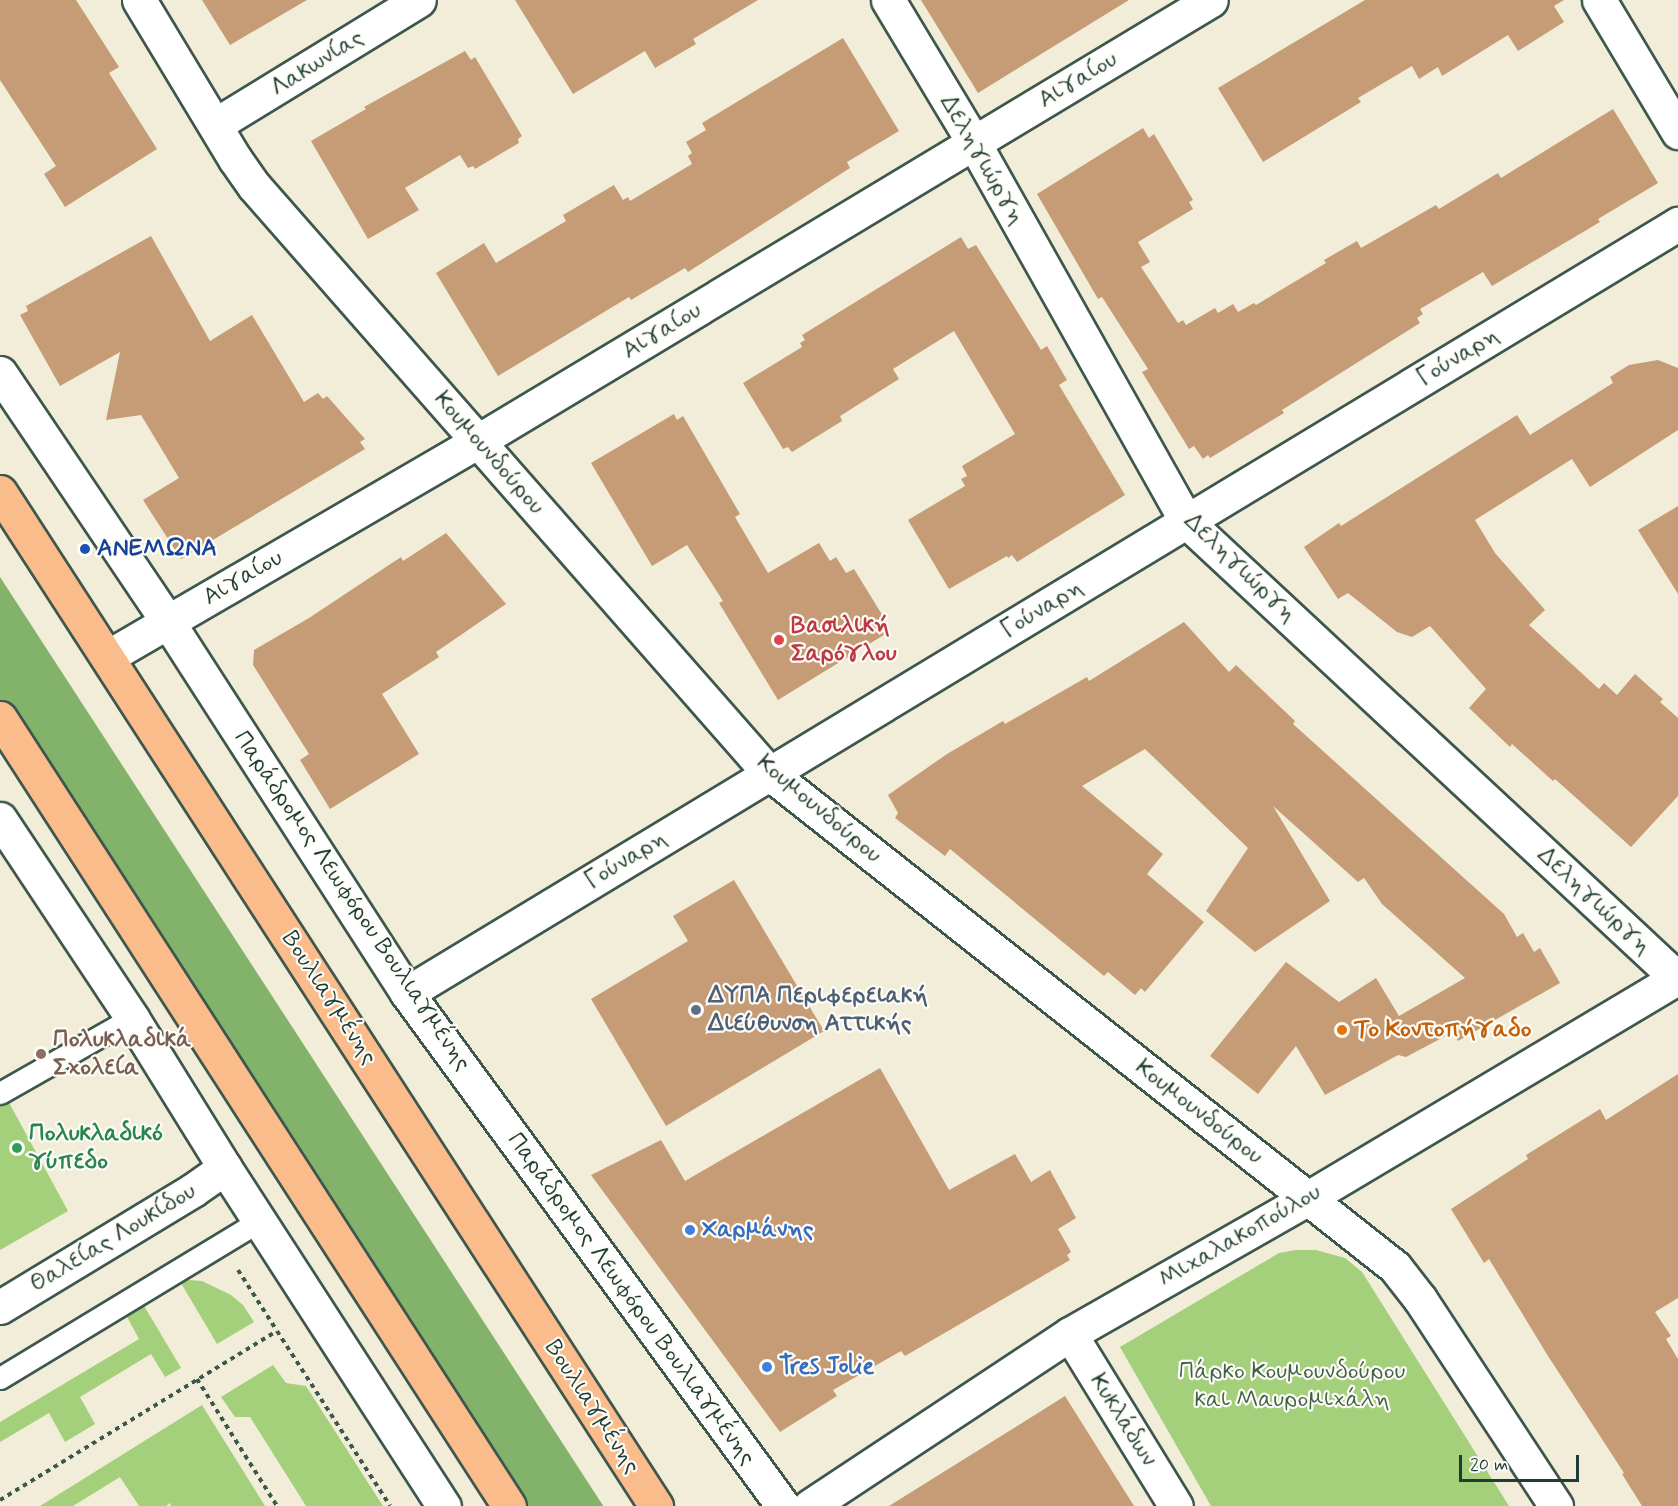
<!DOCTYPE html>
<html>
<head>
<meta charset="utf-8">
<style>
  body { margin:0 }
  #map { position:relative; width:1678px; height:1506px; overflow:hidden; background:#f1edd8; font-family:Mynerve,sans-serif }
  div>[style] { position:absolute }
  .green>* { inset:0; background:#a4cf7b }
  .forest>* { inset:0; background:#83b26b; transform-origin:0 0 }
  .building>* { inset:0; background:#c59c76 }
  .path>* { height:4px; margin-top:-2px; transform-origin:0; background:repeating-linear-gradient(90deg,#3e574d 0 4.5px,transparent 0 9px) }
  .roads { filter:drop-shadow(2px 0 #3e574d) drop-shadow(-2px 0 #3e574d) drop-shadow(0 2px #3e574d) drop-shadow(0 -2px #3e574d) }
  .service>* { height:21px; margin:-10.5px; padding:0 10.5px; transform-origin:10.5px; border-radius:10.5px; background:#fff }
  .minor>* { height:33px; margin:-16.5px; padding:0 16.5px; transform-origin:16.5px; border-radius:16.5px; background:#fff }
  .tertiary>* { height:33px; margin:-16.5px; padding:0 16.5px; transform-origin:16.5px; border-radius:16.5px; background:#fff }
  .primary>* { height:33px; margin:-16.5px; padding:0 16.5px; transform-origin:16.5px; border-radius:16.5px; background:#fabc8b }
  .dots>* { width:16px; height:16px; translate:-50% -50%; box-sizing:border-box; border:3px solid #fdfcf7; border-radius:50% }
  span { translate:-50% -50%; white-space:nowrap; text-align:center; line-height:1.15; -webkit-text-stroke:4.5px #fdfcf7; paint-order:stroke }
  .street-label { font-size:24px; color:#1f3d34 }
  .transit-label { font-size:24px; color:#164399; font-weight:700 }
  .left { translate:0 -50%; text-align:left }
  .health-label { font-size:24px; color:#be3a42; font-weight:700 }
  .service-label { font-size:24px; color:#4e5e75; font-weight:700 }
  .food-label { font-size:24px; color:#c56008; font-weight:700 }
  .education-label { font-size:24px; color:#785e54; font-weight:700 }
  .leisure-label { font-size:24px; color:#27864d; font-weight:700 }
  .shop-label { font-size:24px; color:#366cbe; font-weight:700 }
  .park-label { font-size:24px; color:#406246 }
  .scale { position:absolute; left:1459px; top:1455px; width:120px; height:27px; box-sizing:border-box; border:3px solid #1f3d34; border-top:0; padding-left:8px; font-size:18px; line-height:21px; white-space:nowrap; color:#1f3d34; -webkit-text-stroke:4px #fdfcf7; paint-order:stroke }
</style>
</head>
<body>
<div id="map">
  <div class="green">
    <div style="clip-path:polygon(0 1086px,68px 1211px,0 1250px)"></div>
    <div style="clip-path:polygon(1296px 1250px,1316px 1250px,1345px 1258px,1362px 1272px,1509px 1506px,1211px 1506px,1120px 1347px,1279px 1253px)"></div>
    <div style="clip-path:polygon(189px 1280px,202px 1281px,231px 1295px,243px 1305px,254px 1322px,217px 1344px,181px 1283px)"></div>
    <div style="clip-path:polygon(143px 1304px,181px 1368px,165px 1377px,151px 1354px,80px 1397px,95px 1424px,65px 1442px,49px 1413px,0 1442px,0 1422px,139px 1339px,126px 1315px)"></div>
    <div style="clip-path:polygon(273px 1365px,286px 1383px,306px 1386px,383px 1506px,306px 1506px,250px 1417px,235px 1417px,221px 1397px)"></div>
    <div style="clip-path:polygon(202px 1405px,265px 1506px,171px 1506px,170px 1503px,166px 1506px,139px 1506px,120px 1477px,73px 1506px,40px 1506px)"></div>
  </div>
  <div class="forest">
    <div style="left:0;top:577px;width:1109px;height:80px;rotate:57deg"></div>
  </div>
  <div class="building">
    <div style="clip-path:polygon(0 0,76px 0,119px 67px,109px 73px,157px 149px,65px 207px,44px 174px,56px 166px,0 80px)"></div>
    <div style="clip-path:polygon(202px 0,307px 0,230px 45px)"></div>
    <div style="clip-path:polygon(515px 0,758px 0,693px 39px,696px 44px,655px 68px,645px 51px,573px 94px)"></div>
    <div style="clip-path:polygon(921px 0,1129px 0,978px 93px)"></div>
    <div style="clip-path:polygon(1365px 0,1564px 0,1554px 6px,1564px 22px,1518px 51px,1508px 35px,1442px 76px,1438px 67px,1419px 79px,1412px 66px,1358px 98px,1361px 102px,1263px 162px,1218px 88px)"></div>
    <div style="clip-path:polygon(843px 38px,899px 131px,847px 162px,850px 168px,688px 272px,685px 268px,631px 300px,629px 297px,498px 376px,436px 273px,484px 243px,496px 263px,566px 221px,563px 215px,614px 185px,623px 200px,628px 197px,630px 201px,692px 164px,688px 156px,692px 153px,686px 142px,706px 130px,702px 123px)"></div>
    <div style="clip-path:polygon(465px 51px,471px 60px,475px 57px,522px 136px,518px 139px,519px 143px,475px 169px,473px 166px,468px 168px,460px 155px,405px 188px,419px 210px,368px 239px,311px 141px,366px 109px,364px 107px)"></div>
    <div style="clip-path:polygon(1613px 109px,1658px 183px,1598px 219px,1600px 222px,1492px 286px,1483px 272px,1420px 309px,1423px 314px,1417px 318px,1420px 323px,1282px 410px,1284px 413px,1210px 458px,1208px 455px,1203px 459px,1194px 446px,1189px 449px,1142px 372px,1148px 369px,1102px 297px,1098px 299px,1037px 194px,1143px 128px,1149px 138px,1154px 134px,1193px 200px,1189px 202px,1193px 209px,1138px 242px,1150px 262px,1141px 267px,1178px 323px,1183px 320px,1186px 325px,1215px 308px,1218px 313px,1233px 304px,1238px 312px,1254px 303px,1256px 305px,1326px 263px,1324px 260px,1357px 241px,1361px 248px,1436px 205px,1439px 209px,1498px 173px,1501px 178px)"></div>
    <div style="clip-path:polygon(151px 236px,210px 341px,252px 315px,304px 402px,318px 393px,323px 399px,327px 396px,365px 439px,360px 442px,365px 449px,181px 559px,143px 500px,179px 478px,141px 415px,106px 420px,120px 352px,60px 386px,20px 315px,28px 311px,26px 306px)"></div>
    <div style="clip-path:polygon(961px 237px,968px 249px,976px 245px,1041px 350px,1047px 346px,1067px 380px,1059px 385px,1125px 495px,1017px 562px,1012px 555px,1008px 558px,1007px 556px,949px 589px,908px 520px,965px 486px,961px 479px,967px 476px,962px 466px,1015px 434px,954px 331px,893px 369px,899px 379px,840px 416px,842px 421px,792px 452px,788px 447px,783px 449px,743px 383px,802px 347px,800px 343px,805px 340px,802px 335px)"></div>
    <div style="clip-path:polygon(1658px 360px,1678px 368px,1678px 430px,1590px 487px,1572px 459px,1475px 520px,1495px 553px,1545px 610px,1529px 625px,1599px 689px,1604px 683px,1617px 695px,1635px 674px,1663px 699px,1660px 702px,1678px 718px,1678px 796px,1631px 847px,1555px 779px,1553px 781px,1512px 744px,1510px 747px,1469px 708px,1486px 689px,1430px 626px,1412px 637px,1397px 632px,1348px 593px,1338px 599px,1304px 547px,1339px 523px,1341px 526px,1517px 415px,1530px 435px,1613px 383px,1610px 377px,1629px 365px)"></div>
    <div style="clip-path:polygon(674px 414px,677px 420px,683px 416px,740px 514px,735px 517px,768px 573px,819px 543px,830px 561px,836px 557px,846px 573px,854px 569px,889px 626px,884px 629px,887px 633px,778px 700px,719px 603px,723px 601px,687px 545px,652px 566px,591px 463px)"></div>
    <div style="clip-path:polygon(1678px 506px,1678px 594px,1638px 530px)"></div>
    <div style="clip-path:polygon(446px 533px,506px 604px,436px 652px,439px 657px,382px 694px,419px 754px,330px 809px,300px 760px,309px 754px,253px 665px,254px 650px,309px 618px,401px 557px,403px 561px)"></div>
    <div style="clip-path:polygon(1184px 622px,1229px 672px,1236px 665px,1295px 721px,1293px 724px,1504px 914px,1517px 937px,1523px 933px,1534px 952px,1540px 948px,1560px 983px,1458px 1041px,1453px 1032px,1406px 1057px,1398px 1055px,1325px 1095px,1296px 1046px,1258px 1094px,1210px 1056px,1286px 962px,1339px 1002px,1376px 978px,1399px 1016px,1465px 978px,1382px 904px,1364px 878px,1358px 882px,1273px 806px,1330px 901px,1255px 952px,1206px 911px,1248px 848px,1145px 749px,1082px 786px,1163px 854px,1147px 874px,1204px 922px,1145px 992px,1141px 988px,1135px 995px,1108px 972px,1104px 976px,950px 849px,945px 856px,895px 818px,898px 813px,888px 795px,947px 754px,1003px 721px,1005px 724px,1087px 677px,1089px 681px)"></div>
    <div style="clip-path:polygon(734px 880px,824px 1031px,666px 1126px,591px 999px,688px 941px,673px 916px)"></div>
    <div style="clip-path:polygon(880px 1068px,949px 1190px,1015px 1154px,1031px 1182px,1050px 1170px,1076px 1218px,1058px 1229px,1071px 1252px,1067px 1255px,1070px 1260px,905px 1356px,901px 1351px,833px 1390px,837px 1396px,780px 1432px,591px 1175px,661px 1140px,685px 1181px)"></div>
    <div style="clip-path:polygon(1678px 1074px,1678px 1298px,1655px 1312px,1671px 1336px,1666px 1339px,1678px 1359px,1678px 1506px,1642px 1506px,1622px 1474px,1624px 1473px,1548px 1356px,1489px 1259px,1484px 1263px,1451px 1209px,1528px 1159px,1526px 1155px,1600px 1109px,1606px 1120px)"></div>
    <div style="clip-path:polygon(1065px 1396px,1134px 1506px,889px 1506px)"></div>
  </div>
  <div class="path">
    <div style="left:238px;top:1270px;width:72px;rotate:57.4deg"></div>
    <div style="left:197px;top:1379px;width:150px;rotate:57.8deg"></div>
    <div style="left:0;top:1500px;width:324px;rotate:-31.4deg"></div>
    <div style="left:277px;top:1331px;width:208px;rotate:57.1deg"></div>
  </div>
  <div class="roads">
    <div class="service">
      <div style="left:0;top:1093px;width:152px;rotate:-29.6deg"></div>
      <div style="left:0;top:1378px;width:303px;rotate:-31.2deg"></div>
    </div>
    <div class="minor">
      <div style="left:139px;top:0;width:186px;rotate:58.9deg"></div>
      <div style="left:235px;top:159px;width:33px;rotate:55deg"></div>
      <div style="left:254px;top:186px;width:781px;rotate:48.74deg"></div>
      <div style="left:769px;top:773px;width:797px;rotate:38.28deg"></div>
      <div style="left:1395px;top:1267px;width:41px;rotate:52deg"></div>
      <div style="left:1420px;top:1299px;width:248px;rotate:56.7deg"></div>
      <div style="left:888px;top:0;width:167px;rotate:59deg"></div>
      <div style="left:974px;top:143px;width:435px;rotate:60.7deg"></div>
      <div style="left:1187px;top:522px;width:671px;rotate:42.95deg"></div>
      <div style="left:1599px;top:0;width:154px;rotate:59.1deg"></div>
      <div style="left:215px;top:125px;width:239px;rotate:-31.5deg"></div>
      <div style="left:109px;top:656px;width:427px;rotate:-30.2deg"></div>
      <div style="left:478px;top:441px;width:855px;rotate:-31.03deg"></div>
      <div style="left:407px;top:993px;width:1486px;rotate:-31.18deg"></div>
      <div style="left:0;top:1307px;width:226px;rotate:-31.2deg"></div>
      <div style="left:193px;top:1190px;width:39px;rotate:-35deg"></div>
      <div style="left:225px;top:1168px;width:403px;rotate:57.1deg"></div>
      <div style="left:1070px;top:1334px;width:202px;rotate:58.4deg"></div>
      <div style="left:810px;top:1506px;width:312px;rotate:-33.5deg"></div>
      <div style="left:1070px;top:1334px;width:274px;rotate:-29.7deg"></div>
      <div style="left:1308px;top:1198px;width:431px;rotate:-30.8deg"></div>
    </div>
    <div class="tertiary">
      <div style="left:0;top:373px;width:300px;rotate:56deg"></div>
      <div style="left:168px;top:622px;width:441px;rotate:57.2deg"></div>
      <div style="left:407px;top:993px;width:636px;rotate:53.76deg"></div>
      <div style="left:0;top:819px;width:239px;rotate:56.4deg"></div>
      <div style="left:132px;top:1018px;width:176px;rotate:58.2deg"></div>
    </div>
    <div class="primary">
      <div style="left:0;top:492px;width:1208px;rotate:57.1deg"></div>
      <div style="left:0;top:718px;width:938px;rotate:57.14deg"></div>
    </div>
  </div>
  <div class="dots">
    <div style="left:85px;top:549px;background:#1a4fb4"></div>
    <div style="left:779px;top:640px;background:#e0444e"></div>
    <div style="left:696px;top:1010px;background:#5c6f8a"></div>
    <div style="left:1342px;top:1030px;background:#e8710a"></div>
    <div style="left:41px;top:1054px;background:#8d6e63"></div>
    <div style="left:17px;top:1148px;background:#2e9e5b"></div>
    <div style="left:690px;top:1230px;background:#3f7fe0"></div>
    <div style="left:767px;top:1367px;background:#3f7fe0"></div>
  </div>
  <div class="street-label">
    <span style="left:317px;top:63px;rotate:-32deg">Λακωνίας</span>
    <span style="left:1078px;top:80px;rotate:-31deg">Αιγαίου</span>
    <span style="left:982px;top:160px;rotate:60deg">Δεληγιώργη</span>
    <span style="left:662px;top:331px;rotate:-31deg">Αιγαίου</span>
    <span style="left:1458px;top:357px;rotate:-31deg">Γούναρη</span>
    <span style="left:489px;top:453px;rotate:49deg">Κουμουνδούρου</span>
    <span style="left:1240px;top:568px;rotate:44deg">Δεληγιώργη</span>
    <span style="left:243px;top:578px;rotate:-30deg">Αιγαίου</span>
    <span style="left:1042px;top:609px;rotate:-31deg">Γούναρη</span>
    <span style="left:819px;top:809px;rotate:40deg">Κουμουνδούρου</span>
    <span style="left:626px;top:860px;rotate:-31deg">Γούναρη</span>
    <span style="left:352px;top:901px;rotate:56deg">Παράδρομος Λεωφόρου Βουλιαγμένης</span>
    <span style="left:1594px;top:901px;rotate:43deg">Δεληγιώργη</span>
    <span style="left:329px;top:998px;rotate:57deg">Βουλιαγμένης</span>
    <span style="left:1199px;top:1112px;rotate:38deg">Κουμουνδούρου</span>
    <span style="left:1240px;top:1236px;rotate:-30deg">Μιχαλακοπούλου</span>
    <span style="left:113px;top:1238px;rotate:-31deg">Θαλείας Λουκίδου</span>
    <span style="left:631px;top:1299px;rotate:54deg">Παράδρομος Λεωφόρου Βουλιαγμένης</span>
    <span style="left:592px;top:1407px;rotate:57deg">Βουλιαγμένης</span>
    <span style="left:1123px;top:1420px;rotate:58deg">Κυκλάδων</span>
  </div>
  <div class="transit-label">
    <span class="left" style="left:97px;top:549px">ΑΝΕΜΩΝΑ</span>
  </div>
  <div class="health-label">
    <span class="left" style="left:791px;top:640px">Βασιλική<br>Σαρόγλου</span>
  </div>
  <div class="service-label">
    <span class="left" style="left:708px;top:1010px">ΔΥΠΑ Περιφερειακή<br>Διεύθυνση Αττικής</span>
  </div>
  <div class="food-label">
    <span class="left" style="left:1354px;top:1030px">Το Κοντοπήγαδο</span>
  </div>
  <div class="education-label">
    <span class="left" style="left:53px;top:1054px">Πολυκλαδικά<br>Σχολεία</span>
  </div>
  <div class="leisure-label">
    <span class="left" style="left:29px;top:1148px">Πολυκλαδικό<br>γύπεδο</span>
  </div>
  <div class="shop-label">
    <span class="left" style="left:702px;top:1230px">Χαρμάνης</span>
    <span class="left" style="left:779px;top:1367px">Tres Jolie</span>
  </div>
  <div class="park-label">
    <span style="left:1292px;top:1386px">Πάρκο Κουμουνδούρου<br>και Μαυρομιχάλη</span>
  </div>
  <div class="scale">20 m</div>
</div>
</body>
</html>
